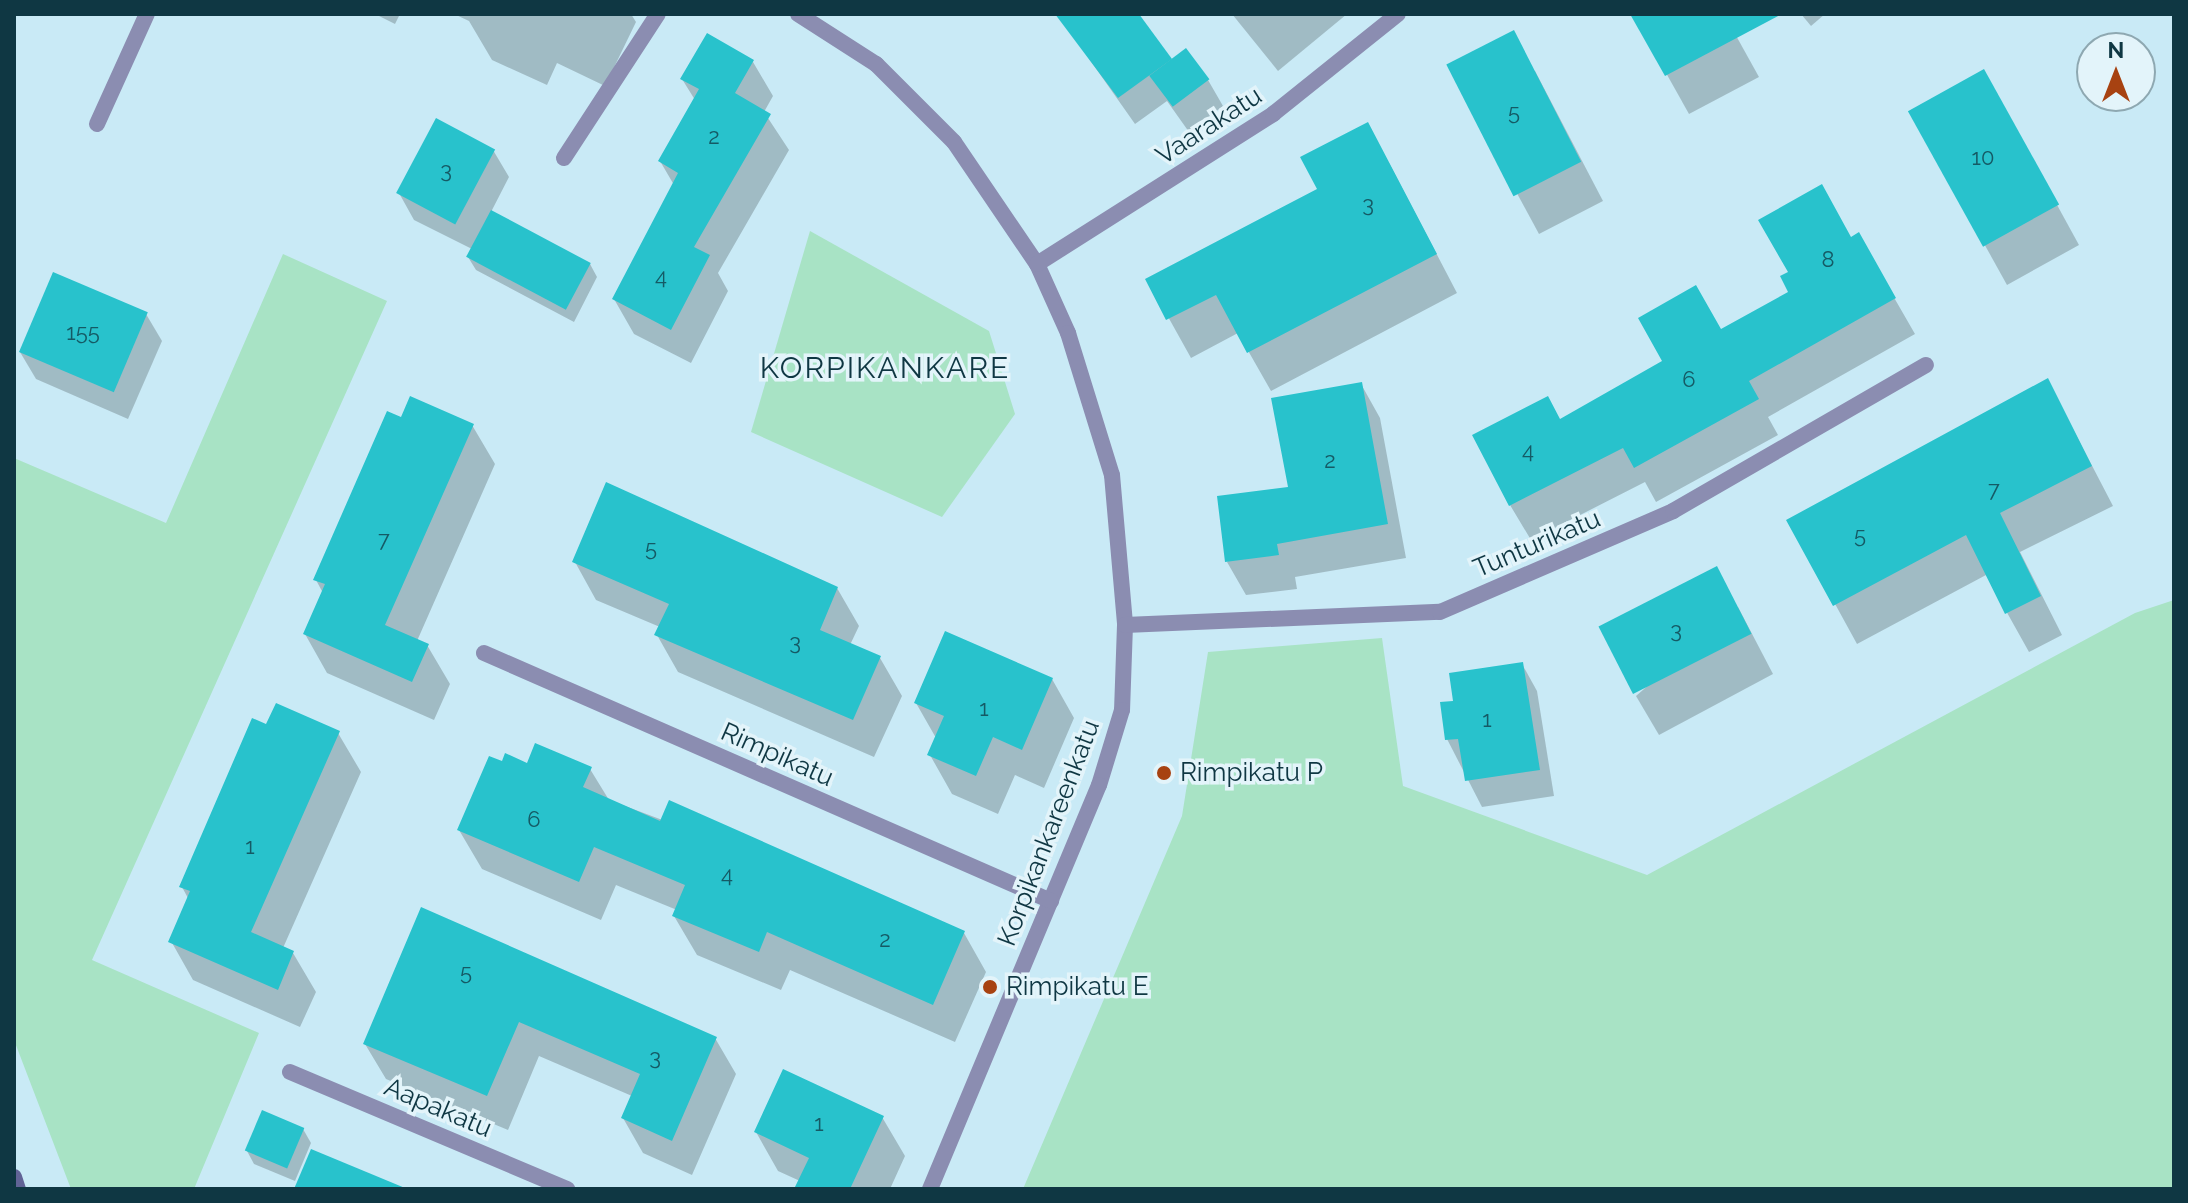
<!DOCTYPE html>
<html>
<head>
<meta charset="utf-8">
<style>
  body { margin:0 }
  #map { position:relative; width:2188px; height:1203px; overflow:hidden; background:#c9eaf6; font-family:Raleway,sans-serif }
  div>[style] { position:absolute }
  .green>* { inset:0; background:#a8e3c5 }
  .shadow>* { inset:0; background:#0003 }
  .building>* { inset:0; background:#28c2cc; transform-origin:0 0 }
  .street>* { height:16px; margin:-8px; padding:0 8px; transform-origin:8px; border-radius:8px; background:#8b8db1 }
  .secondary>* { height:16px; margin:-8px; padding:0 8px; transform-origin:8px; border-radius:8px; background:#616396 }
  .dots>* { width:22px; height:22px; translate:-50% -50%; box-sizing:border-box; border:4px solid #e3f4fa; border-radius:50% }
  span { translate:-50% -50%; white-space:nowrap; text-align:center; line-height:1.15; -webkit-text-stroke:7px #e3f4fa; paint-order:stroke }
  .number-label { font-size:22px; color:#155a65 }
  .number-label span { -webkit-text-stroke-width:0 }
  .street-label { font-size:26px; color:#0f3743 }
  .poi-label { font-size:26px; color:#0f3743 }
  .left { translate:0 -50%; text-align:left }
  .quarter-label { font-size:30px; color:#0f3743; letter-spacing:2px }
  .frame { position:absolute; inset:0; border:16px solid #0f3743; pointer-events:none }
  .north { position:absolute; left:2076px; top:32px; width:80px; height:80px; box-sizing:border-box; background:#e3f4fa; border:2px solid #8ea8b1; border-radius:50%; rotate:0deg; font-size:22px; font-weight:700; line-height:32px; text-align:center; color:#0f3743 }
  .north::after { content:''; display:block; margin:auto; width:28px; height:36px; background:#a74211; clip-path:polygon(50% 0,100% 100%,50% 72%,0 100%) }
</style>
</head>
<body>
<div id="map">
  <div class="green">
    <div style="clip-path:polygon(810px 231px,989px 331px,1015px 414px,942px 517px,751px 432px)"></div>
    <div style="clip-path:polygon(283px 254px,387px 301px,92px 960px,259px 1033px,194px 1189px,71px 1189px,14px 1040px,14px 458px,166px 523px)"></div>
    <div style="clip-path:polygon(2174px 600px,2174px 1189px,1023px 1189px,1182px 816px,1208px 652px,1382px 638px,1403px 786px,1647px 875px,2135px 613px)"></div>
  </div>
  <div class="shadow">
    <div style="clip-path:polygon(375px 14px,400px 14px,395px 24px)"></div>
    <div style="clip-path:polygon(454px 14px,631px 14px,636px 22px,605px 86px,557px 63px,547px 85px,492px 60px,469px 21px)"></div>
    <div style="clip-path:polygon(1082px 14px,1136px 14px,1171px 60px,1208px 80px,1223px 106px,1189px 132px,1167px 101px,1135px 124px,1066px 26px)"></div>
    <div style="clip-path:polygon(1232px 14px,1347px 14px,1278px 71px)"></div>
    <div style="clip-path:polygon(1633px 14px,1724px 14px,1759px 77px,1689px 114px)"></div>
    <div style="clip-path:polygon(1801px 14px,1825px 14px,1811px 26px)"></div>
    <div style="clip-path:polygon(753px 62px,773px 96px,764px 112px,789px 150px,718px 273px,728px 291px,691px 363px,634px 334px,614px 299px,674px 185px,660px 161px,695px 100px,682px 79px)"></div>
    <div style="clip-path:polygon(1448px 66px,1535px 71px,1603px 201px,1539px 234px)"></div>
    <div style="clip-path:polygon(2005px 110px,2079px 245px,2007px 285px,1911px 112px)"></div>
    <div style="clip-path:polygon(493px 150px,509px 177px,491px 212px,590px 264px,597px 277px,574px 322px,476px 270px,468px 257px,472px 249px,414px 220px,399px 193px)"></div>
    <div style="clip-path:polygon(1389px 163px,1457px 293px,1271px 391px,1238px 333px,1191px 358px,1147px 279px)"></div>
    <div style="clip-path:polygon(1858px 235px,1915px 334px,1768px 417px,1778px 435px,1656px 502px,1645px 482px,1531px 540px,1510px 505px,1560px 421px,1791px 292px)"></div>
    <div style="clip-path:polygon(146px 314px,162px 341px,128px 419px,36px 379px,20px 352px)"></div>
    <div style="clip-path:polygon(2048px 381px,2113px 506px,2020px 552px,2062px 635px,2029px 652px,1986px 575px,1857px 644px,1789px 520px)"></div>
    <div style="clip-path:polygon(1361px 384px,1380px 418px,1406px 558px,1295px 577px,1297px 589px,1246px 595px,1227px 562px,1290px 489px)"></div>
    <div style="clip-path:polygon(402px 420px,472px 425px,495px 464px,417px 641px,427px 645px,450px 684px,434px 720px,327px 673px,305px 634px,323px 593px,316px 580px)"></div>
    <div style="clip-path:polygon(575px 562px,837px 588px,859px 626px,850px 645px,880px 658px,902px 696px,874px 757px,678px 672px,657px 635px,660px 627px,596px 600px)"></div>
    <div style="clip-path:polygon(1738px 607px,1773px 674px,1659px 735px,1636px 696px)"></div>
    <div style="clip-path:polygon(1522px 664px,1537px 691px,1554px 796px,1482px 807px,1447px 739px,1455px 702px)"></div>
    <div style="clip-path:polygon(1052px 679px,1074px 718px,1044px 788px,1015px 775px,998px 814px,952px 794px,930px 755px,936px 738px,916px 703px)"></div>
    <div style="clip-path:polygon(338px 733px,361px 772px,283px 948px,293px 953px,316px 992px,300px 1027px,193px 980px,171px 941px,189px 900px,182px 887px)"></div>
    <div style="clip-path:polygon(503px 764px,590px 769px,609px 800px,964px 933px,986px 972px,955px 1042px,790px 970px,781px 990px,697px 955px,674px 916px,677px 910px,616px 885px,601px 920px,482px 869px,459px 830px)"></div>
    <div style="clip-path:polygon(422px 909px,715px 1038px,736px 1074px,692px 1175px,643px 1153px,623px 1118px,632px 1096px,539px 1056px,508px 1130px,386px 1079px,365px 1044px)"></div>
    <div style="clip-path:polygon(882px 1117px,905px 1156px,890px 1189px,796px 1189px,800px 1181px,778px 1171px,756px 1132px)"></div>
    <div style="clip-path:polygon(303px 1129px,311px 1143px,295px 1181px,254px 1164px,247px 1151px)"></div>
  </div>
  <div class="building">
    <div style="clip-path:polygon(1055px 14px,1139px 14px,1172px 59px,1118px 98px)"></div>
    <div style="clip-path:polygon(1630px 14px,1782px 14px,1665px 76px)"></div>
    <div style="left:1514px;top:30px;width:148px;height:76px;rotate:63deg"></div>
    <div style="clip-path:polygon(707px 33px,754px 60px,735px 93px,771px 114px,694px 247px,710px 255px,671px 330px,612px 299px,678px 173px,658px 161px,699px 89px,680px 79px)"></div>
    <div style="left:1186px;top:48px;width:39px;height:46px;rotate:53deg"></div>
    <div style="left:1984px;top:69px;width:155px;height:87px;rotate:61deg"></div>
    <div style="left:436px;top:118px;width:67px;height:85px;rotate:28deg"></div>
    <div style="clip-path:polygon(1368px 122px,1437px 254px,1247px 353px,1216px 295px,1166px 320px,1145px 279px,1317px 189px,1300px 157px)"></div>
    <div style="clip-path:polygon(1822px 184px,1851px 237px,1859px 232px,1896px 298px,1749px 381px,1759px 399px,1634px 468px,1623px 448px,1509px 506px,1472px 435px,1548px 396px,1560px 419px,1662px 361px,1638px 318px,1696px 285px,1721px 329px,1788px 292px,1780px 276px,1788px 272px,1758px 220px)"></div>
    <div style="left:491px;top:210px;width:113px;height:53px;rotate:28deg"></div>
    <div style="left:53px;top:272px;width:103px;height:87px;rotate:23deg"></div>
    <div style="clip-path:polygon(2048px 378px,2092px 466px,2000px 513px,2041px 596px,2005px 614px,1966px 535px,1833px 606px,1786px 520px)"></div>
    <div style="clip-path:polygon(1362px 382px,1388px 524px,1277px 544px,1279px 555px,1225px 562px,1217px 496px,1288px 487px,1271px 398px)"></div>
    <div style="clip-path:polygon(410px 396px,474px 424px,385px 625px,429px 644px,412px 682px,303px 634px,325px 584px,313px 580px,387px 411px,401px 417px)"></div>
    <div style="clip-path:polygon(606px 482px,838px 587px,820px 630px,881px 656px,853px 720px,654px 635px,669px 604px,572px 562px)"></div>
    <div style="left:1717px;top:566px;width:76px;height:133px;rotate:63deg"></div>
    <div style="clip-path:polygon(945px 631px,1053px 678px,1022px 750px,993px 737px,976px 776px,927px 755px,944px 716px,914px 703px)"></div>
    <div style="clip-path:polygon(1523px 662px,1540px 770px,1465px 781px,1458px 739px,1445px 740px,1440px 702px,1453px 701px,1449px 673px)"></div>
    <div style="clip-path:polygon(276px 703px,340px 731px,251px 932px,294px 951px,278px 990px,168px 942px,190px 891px,179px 887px,252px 718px,266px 724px)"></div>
    <div style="clip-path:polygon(535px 743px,592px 767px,583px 787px,660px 821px,669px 800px,965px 931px,933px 1005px,767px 932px,759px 952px,672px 916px,685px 885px,594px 847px,579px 882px,457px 830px,489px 756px,502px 761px,505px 753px,527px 763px)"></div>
    <div style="clip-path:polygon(421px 907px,717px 1037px,672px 1141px,621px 1118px,640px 1074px,519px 1022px,487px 1096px,363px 1044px)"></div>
    <div style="clip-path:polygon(783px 1069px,884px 1116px,850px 1189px,794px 1189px,809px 1158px,754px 1132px)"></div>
    <div style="left:262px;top:1110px;width:46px;height:44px;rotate:23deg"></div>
    <div style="clip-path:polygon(311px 1149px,405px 1188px,405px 1189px,294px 1189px)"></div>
  </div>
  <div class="street">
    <div style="left:798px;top:14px;width:93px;rotate:32.7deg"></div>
    <div style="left:876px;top:64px;width:110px;rotate:45deg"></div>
    <div style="left:954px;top:142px;width:148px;rotate:55.8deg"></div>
    <div style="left:1037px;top:264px;width:76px;rotate:65.8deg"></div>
    <div style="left:1068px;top:333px;width:149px;rotate:72.8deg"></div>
    <div style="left:1112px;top:475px;width:151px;rotate:85deg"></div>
    <div style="left:1125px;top:625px;width:85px;rotate:92deg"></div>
    <div style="left:1122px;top:710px;width:78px;rotate:107deg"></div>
    <div style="left:1099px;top:785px;width:438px;rotate:112.7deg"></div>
    <div style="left:97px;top:124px;width:121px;rotate:-65.6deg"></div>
    <div style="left:564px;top:158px;width:172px;rotate:-56.9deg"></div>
    <div style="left:1037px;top:264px;width:280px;rotate:-32.4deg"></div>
    <div style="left:1273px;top:114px;width:160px;rotate:-38.7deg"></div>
    <div style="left:1125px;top:625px;width:315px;rotate:-2.4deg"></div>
    <div style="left:1440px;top:612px;width:254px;rotate:-23.4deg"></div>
    <div style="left:1673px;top:511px;width:292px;rotate:-30deg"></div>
    <div style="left:484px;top:653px;width:619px;rotate:23.62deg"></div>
    <div style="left:290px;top:1072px;width:301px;rotate:22.9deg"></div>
  </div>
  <div class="secondary">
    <div style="left:14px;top:1177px;width:13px;rotate:72deg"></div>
  </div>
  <div class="dots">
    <div style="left:1164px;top:773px;background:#a74211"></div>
    <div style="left:990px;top:987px;background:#a74211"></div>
  </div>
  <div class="number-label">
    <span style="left:1514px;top:113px">5</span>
    <span style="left:714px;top:137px">2</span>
    <span style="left:1983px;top:158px">10</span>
    <span style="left:446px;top:171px">3</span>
    <span style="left:1368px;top:205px">3</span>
    <span style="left:1828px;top:260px">8</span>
    <span style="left:661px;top:277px">4</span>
    <span style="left:83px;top:333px">155</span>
    <span style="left:1689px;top:380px">6</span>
    <span style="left:1528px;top:451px">4</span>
    <span style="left:1330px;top:461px">2</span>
    <span style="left:1994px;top:490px">7</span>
    <span style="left:1860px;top:536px">5</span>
    <span style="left:384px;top:540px">7</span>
    <span style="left:651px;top:549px">5</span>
    <span style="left:1676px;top:631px">3</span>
    <span style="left:795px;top:643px">3</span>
    <span style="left:984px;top:709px">1</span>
    <span style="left:1487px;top:720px">1</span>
    <span style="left:534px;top:820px">6</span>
    <span style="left:250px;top:847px">1</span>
    <span style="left:727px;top:875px">4</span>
    <span style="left:885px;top:940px">2</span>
    <span style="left:466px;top:973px">5</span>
    <span style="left:655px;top:1058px">3</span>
    <span style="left:819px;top:1124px">1</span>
  </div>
  <div class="street-label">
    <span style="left:1209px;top:126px;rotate:-33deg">Vaarakatu</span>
    <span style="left:1537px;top:544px;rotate:-23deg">Tunturikatu</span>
    <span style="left:777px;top:755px;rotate:24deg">Rimpikatu</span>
    <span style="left:1049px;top:833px;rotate:-69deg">Korpikankareenkatu</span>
    <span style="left:438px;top:1108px;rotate:23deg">Aapakatu</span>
  </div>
  <div class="poi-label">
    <span class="left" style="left:1180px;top:773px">Rimpikatu P</span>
    <span class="left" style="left:1006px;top:987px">Rimpikatu E</span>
  </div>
  <div class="quarter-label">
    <span style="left:885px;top:368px">KORPIKANKARE</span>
  </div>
  <div class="frame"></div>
  <div class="north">N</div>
</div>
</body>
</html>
